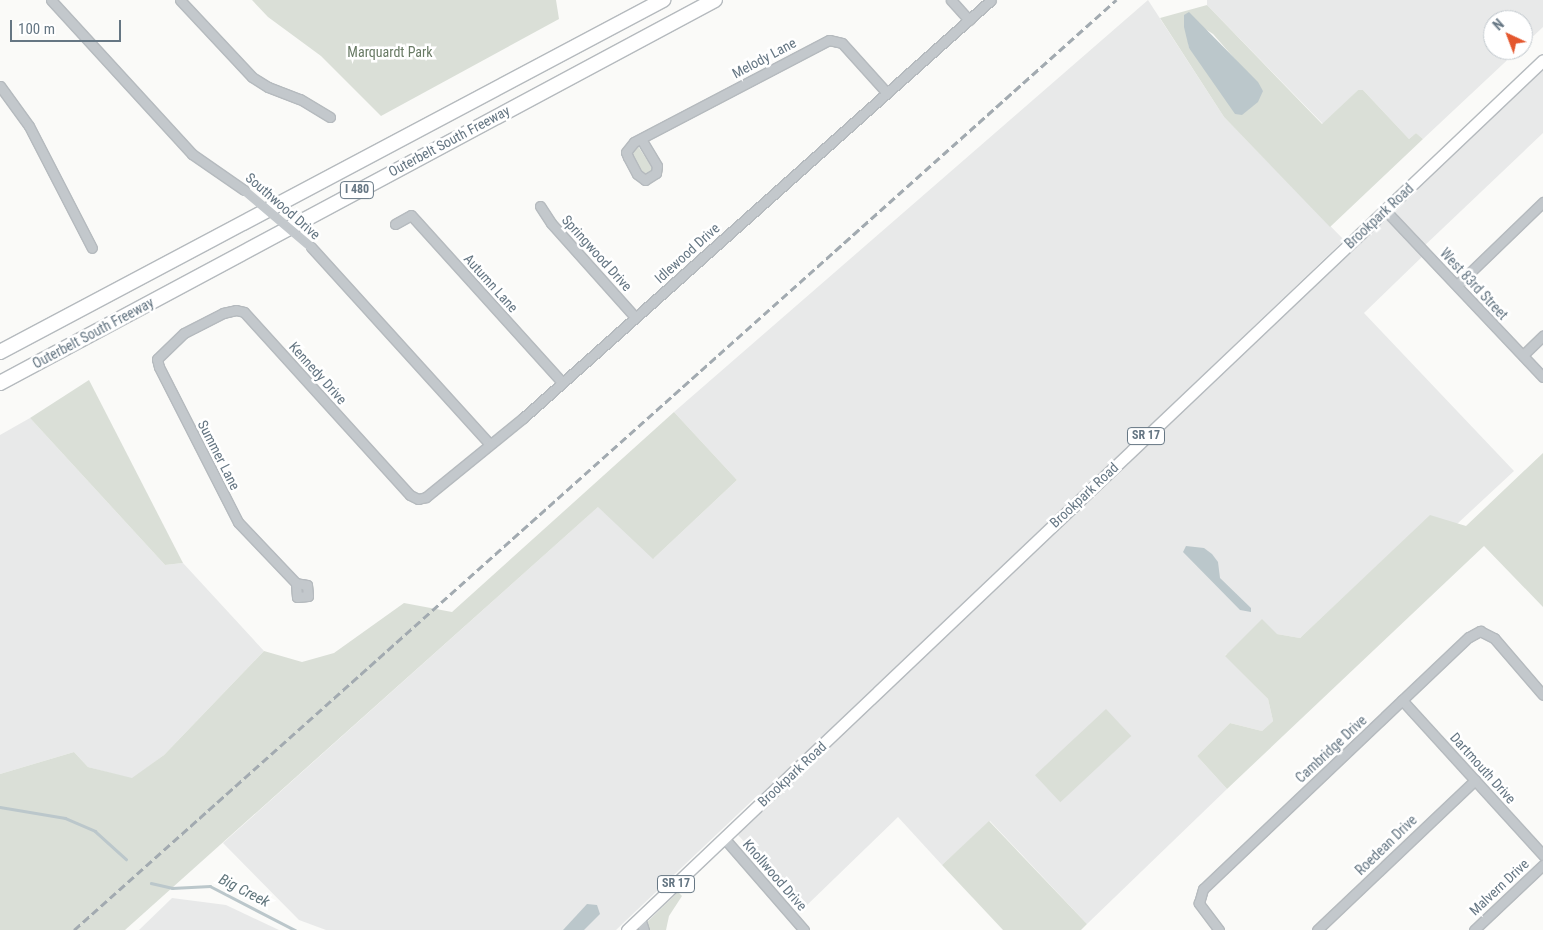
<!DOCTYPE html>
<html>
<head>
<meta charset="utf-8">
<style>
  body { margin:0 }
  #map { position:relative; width:1543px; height:930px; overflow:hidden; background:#fafaf8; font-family:"Roboto Condensed",sans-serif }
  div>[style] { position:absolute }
  .built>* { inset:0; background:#e8e9e9 }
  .green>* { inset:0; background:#dadfd7; transform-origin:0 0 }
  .water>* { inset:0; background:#bbc7cb }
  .stream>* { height:2.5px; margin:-1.25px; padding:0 1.25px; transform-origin:1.25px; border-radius:1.25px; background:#bbc7cb }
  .roads { filter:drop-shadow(1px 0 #b5babe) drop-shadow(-1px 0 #b5babe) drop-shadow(0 1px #b5babe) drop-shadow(0 -1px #b5babe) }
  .minor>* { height:9px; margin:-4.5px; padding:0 4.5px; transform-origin:4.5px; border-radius:4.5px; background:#c3c8cc }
  .major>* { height:11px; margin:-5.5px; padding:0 5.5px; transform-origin:5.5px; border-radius:5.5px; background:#fff }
  .highway>* { height:14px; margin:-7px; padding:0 7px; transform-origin:7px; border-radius:7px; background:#fff }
  .rail>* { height:2.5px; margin-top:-1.25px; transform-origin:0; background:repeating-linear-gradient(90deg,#a2aab0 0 8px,transparent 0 12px) }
  .minor-bridge>* { height:9px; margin:-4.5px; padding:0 4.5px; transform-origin:4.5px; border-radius:4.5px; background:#c3c8cc }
  span { translate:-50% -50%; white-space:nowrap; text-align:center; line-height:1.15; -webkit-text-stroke:5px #fff; paint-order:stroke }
  .shield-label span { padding:1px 4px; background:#fff; border:1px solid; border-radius:4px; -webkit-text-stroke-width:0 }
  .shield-label { font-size:12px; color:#657683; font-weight:700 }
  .park-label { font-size:14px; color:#687a64 }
  .street-label { font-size:14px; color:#657683 }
  .water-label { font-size:15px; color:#60757c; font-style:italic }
  .north { position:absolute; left:1483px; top:10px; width:50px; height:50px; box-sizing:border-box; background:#fff; border:1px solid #c1c8cd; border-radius:50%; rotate:317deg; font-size:14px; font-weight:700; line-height:20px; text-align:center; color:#657683 }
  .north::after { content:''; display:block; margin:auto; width:18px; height:22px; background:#e4572e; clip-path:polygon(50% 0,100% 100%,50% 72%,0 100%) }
  .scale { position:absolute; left:10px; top:20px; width:111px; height:22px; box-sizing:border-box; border:2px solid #657683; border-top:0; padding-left:6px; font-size:15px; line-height:18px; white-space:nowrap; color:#657683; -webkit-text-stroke:4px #fff; paint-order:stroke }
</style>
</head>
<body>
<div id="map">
  <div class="built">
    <div style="clip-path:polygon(1148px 0,1224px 117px,1344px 240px,761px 797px,758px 795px,616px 930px,326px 930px,299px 920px,223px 843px,599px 506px,654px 558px,737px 480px,674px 412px)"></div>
    <div style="clip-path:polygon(1207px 0,1543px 0,1543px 27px,1523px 46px,1523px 20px,1493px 20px,1493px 50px,1518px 50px,1423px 139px,1416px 133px,1409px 139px,1363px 90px,1358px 90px,1323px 124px,1207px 5px)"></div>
    <div style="clip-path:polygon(1543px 66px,1543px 133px,1422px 248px,1426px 253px,1364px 313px,1514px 471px,1457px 524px,1430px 516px,1300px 638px,1277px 634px,1225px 655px,1268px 699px,1273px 721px,1262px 731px,1230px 723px,1197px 756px,1227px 789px,1087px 924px,990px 821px,942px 865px,898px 817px,805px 907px,738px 835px,873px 701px)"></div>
    <div style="clip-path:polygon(30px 418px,165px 565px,183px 563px,264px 651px,164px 755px,132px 779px,88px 767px,74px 752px,0 774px,0 435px)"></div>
    <div style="clip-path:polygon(172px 898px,226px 905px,279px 930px,139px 930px)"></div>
  </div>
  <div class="green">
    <div style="clip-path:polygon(252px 0,556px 0,559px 19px,381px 116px,321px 56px,268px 17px)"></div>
    <div style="clip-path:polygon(evenodd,1207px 5px,1322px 124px,1358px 90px,1363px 90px,1409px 139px,1416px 133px,1423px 139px,1330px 227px,1224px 117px,1160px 18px,1207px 5px,1184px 15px,1213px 34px,1263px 91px,1189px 48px,1184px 15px)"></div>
    <div style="clip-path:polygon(638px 146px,653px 169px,651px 173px,643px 177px,630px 157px,630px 148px)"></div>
    <div style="clip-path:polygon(89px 380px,183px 563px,165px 565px,30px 418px)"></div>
    <div style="clip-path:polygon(674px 412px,737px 480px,653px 559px,598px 507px,125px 930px,0 930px,0 774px,74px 752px,88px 767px,132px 778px,164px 755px,264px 651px,302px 662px,334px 653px,404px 603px,452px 612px)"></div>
    <div style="clip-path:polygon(1543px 453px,1543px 607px,1484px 546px,1227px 789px,1197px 756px,1230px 723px,1262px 731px,1273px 721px,1268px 699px,1225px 656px,1262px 619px,1277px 634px,1300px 638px,1430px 515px,1466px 526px)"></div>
    <div style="left:1106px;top:709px;width:37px;height:97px;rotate:47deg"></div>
    <div style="clip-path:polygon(989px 821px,1087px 924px,1081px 930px,1003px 930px,942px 865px)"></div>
    <div style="clip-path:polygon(678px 892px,682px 896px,669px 916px,666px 930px,639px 930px)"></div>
  </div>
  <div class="water">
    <div style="clip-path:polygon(1189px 12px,1258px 82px,1263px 91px,1258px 102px,1242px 115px,1235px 114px,1189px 48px,1184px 27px,1184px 15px)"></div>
    <div style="clip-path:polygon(1186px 546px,1204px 548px,1212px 554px,1218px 562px,1220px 578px,1251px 608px,1251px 612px,1240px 610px,1183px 552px)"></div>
    <div style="clip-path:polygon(587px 904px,597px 905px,600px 914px,584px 930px,563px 930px)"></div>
  </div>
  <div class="stream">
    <div style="left:0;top:807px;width:66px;rotate:9.6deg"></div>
    <div style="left:65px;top:818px;width:33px;rotate:23deg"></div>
    <div style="left:95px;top:831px;width:42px;rotate:42.1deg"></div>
    <div style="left:151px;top:883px;width:22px;rotate:13deg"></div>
    <div style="left:172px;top:888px;width:38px;rotate:-3deg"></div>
    <div style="left:210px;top:886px;width:96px;rotate:27.4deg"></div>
  </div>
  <div class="roads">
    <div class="minor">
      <div style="left:51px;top:0;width:209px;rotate:47.5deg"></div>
      <div style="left:192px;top:154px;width:63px;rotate:34.7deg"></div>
      <div style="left:180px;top:0;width:105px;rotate:46.9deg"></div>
      <div style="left:252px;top:77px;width:19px;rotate:32deg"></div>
      <div style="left:268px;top:87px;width:34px;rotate:21deg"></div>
      <div style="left:300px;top:99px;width:35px;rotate:31deg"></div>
      <div style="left:951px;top:0;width:27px;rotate:48deg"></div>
      <div style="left:0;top:86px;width:49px;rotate:54.1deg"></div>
      <div style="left:29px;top:126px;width:137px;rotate:62.7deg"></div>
      <div style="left:641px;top:139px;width:31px;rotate:59deg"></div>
      <div style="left:657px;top:166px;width:7px;rotate:98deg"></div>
      <div style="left:656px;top:173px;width:13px;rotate:148deg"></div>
      <div style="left:645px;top:180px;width:10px;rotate:-143deg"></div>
      <div style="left:637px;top:174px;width:19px;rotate:-118deg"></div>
      <div style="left:628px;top:157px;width:5px;rotate:-112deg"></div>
      <div style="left:626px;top:152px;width:13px;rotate:-51deg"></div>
      <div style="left:634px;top:142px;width:220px;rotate:-27.6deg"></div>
      <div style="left:829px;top:40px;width:13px;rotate:13deg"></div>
      <div style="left:842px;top:43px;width:67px;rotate:48deg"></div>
      <div style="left:540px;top:206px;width:20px;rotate:57deg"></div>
      <div style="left:551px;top:223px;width:126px;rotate:48.2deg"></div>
      <div style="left:1385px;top:210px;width:230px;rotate:46.6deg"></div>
      <div style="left:395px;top:224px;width:18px;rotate:-29deg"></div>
      <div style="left:411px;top:215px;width:225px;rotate:47.9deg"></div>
      <div style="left:311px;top:247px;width:265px;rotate:47.8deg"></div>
      <div style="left:1457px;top:285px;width:120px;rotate:-44deg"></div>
      <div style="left:1523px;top:355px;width:28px;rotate:-44deg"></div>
      <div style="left:296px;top:583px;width:14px;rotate:86deg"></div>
      <div style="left:297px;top:597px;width:11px;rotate:-5deg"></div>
      <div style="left:308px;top:596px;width:11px;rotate:-95deg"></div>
      <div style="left:307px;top:585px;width:11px;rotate:-170deg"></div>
      <div style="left:296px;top:583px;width:84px;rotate:-133.6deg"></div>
      <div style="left:238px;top:522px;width:174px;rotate:-117deg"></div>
      <div style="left:159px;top:367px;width:8px;rotate:-104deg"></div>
      <div style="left:157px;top:359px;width:37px;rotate:-44deg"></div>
      <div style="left:184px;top:333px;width:44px;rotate:-27.1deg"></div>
      <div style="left:223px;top:313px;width:13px;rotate:-13deg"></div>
      <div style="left:236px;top:310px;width:8px;rotate:14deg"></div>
      <div style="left:244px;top:312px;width:247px;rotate:47.8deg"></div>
      <div style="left:410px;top:495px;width:9px;rotate:27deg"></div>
      <div style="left:418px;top:499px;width:8px;rotate:-14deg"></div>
      <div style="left:426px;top:497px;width:125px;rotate:-39.2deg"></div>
      <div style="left:523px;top:418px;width:627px;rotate:-41.77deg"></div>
      <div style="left:1402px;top:700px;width:210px;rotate:47.7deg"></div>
      <div style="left:724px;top:838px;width:122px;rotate:49deg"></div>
      <div style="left:640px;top:918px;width:13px;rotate:72deg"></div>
      <div style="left:1219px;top:930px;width:34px;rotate:-127deg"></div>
      <div style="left:1199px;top:903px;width:15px;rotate:-74deg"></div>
      <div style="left:1203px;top:889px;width:366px;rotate:-43.5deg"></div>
      <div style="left:1469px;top:637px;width:13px;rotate:-29deg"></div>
      <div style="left:1480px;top:631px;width:16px;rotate:27deg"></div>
      <div style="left:1494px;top:638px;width:75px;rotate:49.3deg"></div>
      <div style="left:1317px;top:930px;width:218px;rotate:-43.5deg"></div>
      <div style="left:1474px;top:930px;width:95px;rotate:-43.3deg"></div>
    </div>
    <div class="major">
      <div style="left:627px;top:930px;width:1263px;rotate:-43.52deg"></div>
    </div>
    <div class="highway">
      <div style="left:0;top:352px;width:751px;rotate:-27.96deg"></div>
      <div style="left:0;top:383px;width:811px;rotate:-28.18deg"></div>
    </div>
  </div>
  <div class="rail">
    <div style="left:74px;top:930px;width:1397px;rotate:-41.75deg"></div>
  </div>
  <div class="minor-bridge">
    <div style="left:244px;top:190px;width:88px;rotate:40.4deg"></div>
  </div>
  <div class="shield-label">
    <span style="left:357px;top:190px">I 480</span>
    <span style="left:1146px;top:436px">SR 17</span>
    <span style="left:676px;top:884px">SR 17</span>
  </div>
  <div class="park-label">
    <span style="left:390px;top:52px">Marquardt Park</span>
  </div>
  <div class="street-label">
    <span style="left:764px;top:58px;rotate:-28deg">Melody Lane</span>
    <span style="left:449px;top:141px;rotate:-28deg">Outerbelt South Freeway</span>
    <span style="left:283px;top:206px;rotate:41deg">Southwood Drive</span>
    <span style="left:1379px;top:216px;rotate:-43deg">Brookpark Road</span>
    <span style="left:597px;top:253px;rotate:48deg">Springwood Drive</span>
    <span style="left:687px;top:253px;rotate:-42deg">Idlewood Drive</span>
    <span style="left:491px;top:283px;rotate:48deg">Autumn Lane</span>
    <span style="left:1474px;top:284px;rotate:47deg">West 83rd Street</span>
    <span style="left:93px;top:333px;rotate:-28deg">Outerbelt South Freeway</span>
    <span style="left:318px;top:373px;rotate:48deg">Kennedy Drive</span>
    <span style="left:219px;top:455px;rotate:63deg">Summer Lane</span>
    <span style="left:1084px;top:495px;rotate:-43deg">Brookpark Road</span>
    <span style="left:1331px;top:749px;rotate:-43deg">Cambridge Drive</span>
    <span style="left:1483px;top:768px;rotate:48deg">Dartmouth Drive</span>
    <span style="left:792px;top:774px;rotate:-43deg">Brookpark Road</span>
    <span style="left:1386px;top:845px;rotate:-44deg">Roedean Drive</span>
    <span style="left:775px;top:875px;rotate:49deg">Knollwood Drive</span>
    <span style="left:1499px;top:887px;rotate:-43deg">Malvern Drive</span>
  </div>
  <div class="water-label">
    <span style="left:244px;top:891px;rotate:27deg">Big Creek</span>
  </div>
  <div class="north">N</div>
  <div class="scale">100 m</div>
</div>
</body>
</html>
